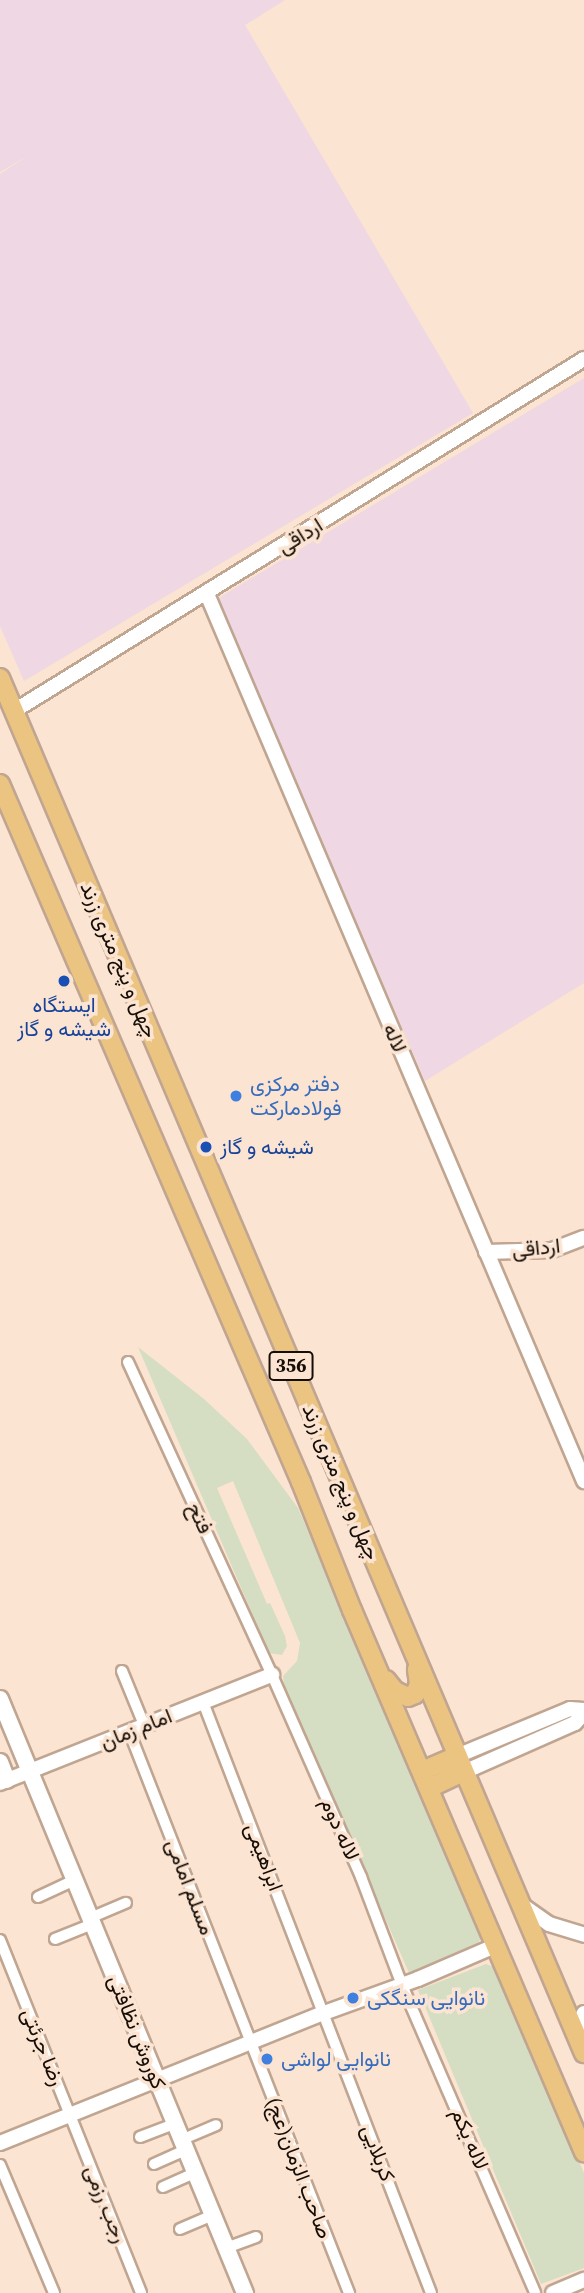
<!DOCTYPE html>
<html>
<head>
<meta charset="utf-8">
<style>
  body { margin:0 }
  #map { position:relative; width:584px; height:2293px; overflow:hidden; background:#fbe4d2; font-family:"Source Serif 4",Vazirmatn,serif }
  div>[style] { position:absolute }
  .industrial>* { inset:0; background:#efd7e3 }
  .green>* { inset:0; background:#d5dec2 }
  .roads { filter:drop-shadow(2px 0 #c0a591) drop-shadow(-2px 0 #c0a591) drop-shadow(0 2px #c0a591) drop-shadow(0 -2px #c0a591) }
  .minor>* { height:10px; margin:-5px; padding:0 5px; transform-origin:5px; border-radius:5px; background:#fff }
  .tertiary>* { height:14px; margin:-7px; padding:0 7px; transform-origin:7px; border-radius:7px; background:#fff }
  .secondary>* { height:16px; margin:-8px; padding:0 8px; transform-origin:8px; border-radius:8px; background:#fff }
  .primary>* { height:18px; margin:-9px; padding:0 9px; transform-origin:9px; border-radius:9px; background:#ecc482 }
  .dots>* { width:19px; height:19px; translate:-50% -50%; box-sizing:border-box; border:4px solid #fbe4d2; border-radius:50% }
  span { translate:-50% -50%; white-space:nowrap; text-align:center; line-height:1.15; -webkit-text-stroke:7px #fbe4d2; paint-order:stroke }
  .shield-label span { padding:2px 5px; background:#fbe4d2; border:2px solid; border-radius:5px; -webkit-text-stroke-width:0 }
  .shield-label { font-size:19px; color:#160d06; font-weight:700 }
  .street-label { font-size:21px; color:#160d06 }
  .transit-label { font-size:21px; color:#164399 }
  .left { translate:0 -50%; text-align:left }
  .shop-label { font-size:21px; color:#366cbe }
</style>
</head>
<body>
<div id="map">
  <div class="industrial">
    <div style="clip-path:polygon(0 0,285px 0,245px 25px,473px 413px,24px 681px,0 626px,0 174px,31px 154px,0 172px)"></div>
    <div style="clip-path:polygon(584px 378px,584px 983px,425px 1081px,217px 599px)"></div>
  </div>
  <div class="green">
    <div style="clip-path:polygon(138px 1347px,204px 1399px,247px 1439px,298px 1508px,483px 1935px,475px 1948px,410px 1975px,285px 1690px,283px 1676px,297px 1661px,300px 1643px,233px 1481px,217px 1488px,267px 1604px,270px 1603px,285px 1636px,287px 1646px,282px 1655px,269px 1653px)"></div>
    <div style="clip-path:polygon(486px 1964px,496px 1968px,584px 2173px,584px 2268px,541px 2284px,418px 1990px)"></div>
  </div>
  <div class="roads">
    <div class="minor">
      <div style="left:128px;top:1362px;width:345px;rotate:65.3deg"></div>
      <div style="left:272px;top:1675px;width:221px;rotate:66.2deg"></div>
      <div style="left:361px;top:1877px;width:116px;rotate:69.2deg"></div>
      <div style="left:402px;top:1985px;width:335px;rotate:66.6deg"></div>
      <div style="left:122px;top:1671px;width:58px;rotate:67.8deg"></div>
      <div style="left:203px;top:1702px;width:633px;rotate:68.9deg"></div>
      <div style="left:129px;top:1731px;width:604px;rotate:68.62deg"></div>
      <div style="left:38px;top:1897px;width:40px;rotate:-25deg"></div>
      <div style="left:90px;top:1918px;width:39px;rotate:-23deg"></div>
      <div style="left:55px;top:1939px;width:40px;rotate:-22deg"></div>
      <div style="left:0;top:1940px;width:380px;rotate:68.2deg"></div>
      <div style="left:140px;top:2137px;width:36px;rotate:-21deg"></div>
      <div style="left:181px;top:2140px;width:38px;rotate:-23deg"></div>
      <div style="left:154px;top:2164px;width:34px;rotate:-24deg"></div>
      <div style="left:0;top:2165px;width:139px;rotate:67.1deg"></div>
      <div style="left:163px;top:2187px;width:35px;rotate:-24deg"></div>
      <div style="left:180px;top:2229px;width:36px;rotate:-23deg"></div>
      <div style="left:226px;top:2248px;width:32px;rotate:-20deg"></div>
    </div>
    <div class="tertiary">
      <div style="left:207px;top:594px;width:964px;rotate:66.97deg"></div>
      <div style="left:14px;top:711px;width:670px;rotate:-31.7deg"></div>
      <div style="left:486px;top:1252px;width:66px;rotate:-1.7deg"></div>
      <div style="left:552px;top:1250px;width:34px;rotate:-21deg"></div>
      <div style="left:457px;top:1756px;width:122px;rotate:-22.6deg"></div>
      <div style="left:570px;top:1709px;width:14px;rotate:4deg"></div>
      <div style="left:464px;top:1772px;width:121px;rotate:-23.8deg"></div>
      <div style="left:575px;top:1723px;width:13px;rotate:-48deg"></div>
      <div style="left:0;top:1783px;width:293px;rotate:-21.7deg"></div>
      <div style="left:522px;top:1905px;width:33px;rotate:35deg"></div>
      <div style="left:549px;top:1924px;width:37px;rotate:17deg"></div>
      <div style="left:575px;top:2032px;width:21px;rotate:-65deg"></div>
      <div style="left:0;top:2143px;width:349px;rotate:-21.9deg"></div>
      <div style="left:324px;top:2013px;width:100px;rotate:-19.9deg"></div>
      <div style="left:418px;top:1979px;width:86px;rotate:-23.3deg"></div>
      <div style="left:553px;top:2293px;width:34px;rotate:-23deg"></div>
    </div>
    <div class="secondary">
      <div style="left:0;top:1699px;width:643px;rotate:67.59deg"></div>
      <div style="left:0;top:1762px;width:19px;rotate:69deg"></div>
    </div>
    <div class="primary">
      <div style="left:0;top:678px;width:1494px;rotate:66.99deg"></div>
      <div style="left:0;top:784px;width:760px;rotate:66.67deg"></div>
      <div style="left:301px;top:1482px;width:138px;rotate:68.3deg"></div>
      <div style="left:352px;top:1610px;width:590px;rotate:66.83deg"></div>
      <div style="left:386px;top:1680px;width:14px;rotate:51deg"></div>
      <div style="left:395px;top:1691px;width:14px;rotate:25deg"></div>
      <div style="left:408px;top:1697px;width:8px;rotate:-23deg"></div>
      <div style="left:415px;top:1694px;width:11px;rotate:-68deg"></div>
      <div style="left:419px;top:1684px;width:15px;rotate:-98deg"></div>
      <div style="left:422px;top:1771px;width:38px;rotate:-23deg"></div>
      <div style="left:429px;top:1788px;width:38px;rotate:-25deg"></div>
    </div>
  </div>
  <div class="dots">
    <div style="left:64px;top:981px;background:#1a4fb4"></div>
    <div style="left:236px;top:1096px;background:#3f7fe0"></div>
    <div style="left:206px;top:1147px;background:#1a4fb4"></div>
    <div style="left:353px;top:1998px;background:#3f7fe0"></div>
    <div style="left:267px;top:2059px;background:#3f7fe0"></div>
  </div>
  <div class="shield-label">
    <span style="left:291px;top:1366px">356</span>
  </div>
  <div class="street-label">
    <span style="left:300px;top:536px;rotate:-32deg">ارداقی</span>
    <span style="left:119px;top:960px;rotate:67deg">چهل و پنج متری زرند</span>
    <span style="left:395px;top:1038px;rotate:67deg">لاله</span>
    <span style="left:536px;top:1248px;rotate:-6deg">ارداقی</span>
    <span style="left:341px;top:1482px;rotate:67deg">چهل و پنج متری زرند</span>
    <span style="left:200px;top:1518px;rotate:65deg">فتح</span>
    <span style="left:136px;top:1729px;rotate:-22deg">امام زمان</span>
    <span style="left:340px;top:1829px;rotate:66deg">لاله دوم</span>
    <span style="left:264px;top:1857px;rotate:69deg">ابراهیمی</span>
    <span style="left:190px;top:1887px;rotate:69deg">مسلم امامی</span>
    <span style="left:137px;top:2032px;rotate:68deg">کوروش نظافتی</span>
    <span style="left:43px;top:2047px;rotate:68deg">رضا جرئتی</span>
    <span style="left:470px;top:2139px;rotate:67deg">لاله یکم</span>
    <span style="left:378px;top:2153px;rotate:69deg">کربلایی</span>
    <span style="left:299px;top:2168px;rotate:69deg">صاحب الزمان(عج)</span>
    <span style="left:106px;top:2204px;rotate:68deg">رجب رزمی</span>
  </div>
  <div class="transit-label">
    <span style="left:64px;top:1017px">ایستگاه<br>شیشه و گاز</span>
    <span class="left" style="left:220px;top:1147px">شیشه و گاز</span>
  </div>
  <div class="shop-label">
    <span class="left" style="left:250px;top:1096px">دفتر مرکزی<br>فولادمارکت</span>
    <span class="left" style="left:367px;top:1998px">نانوایی سنگکی</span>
    <span class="left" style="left:281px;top:2059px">نانوایی لواشی</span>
  </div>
</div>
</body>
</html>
